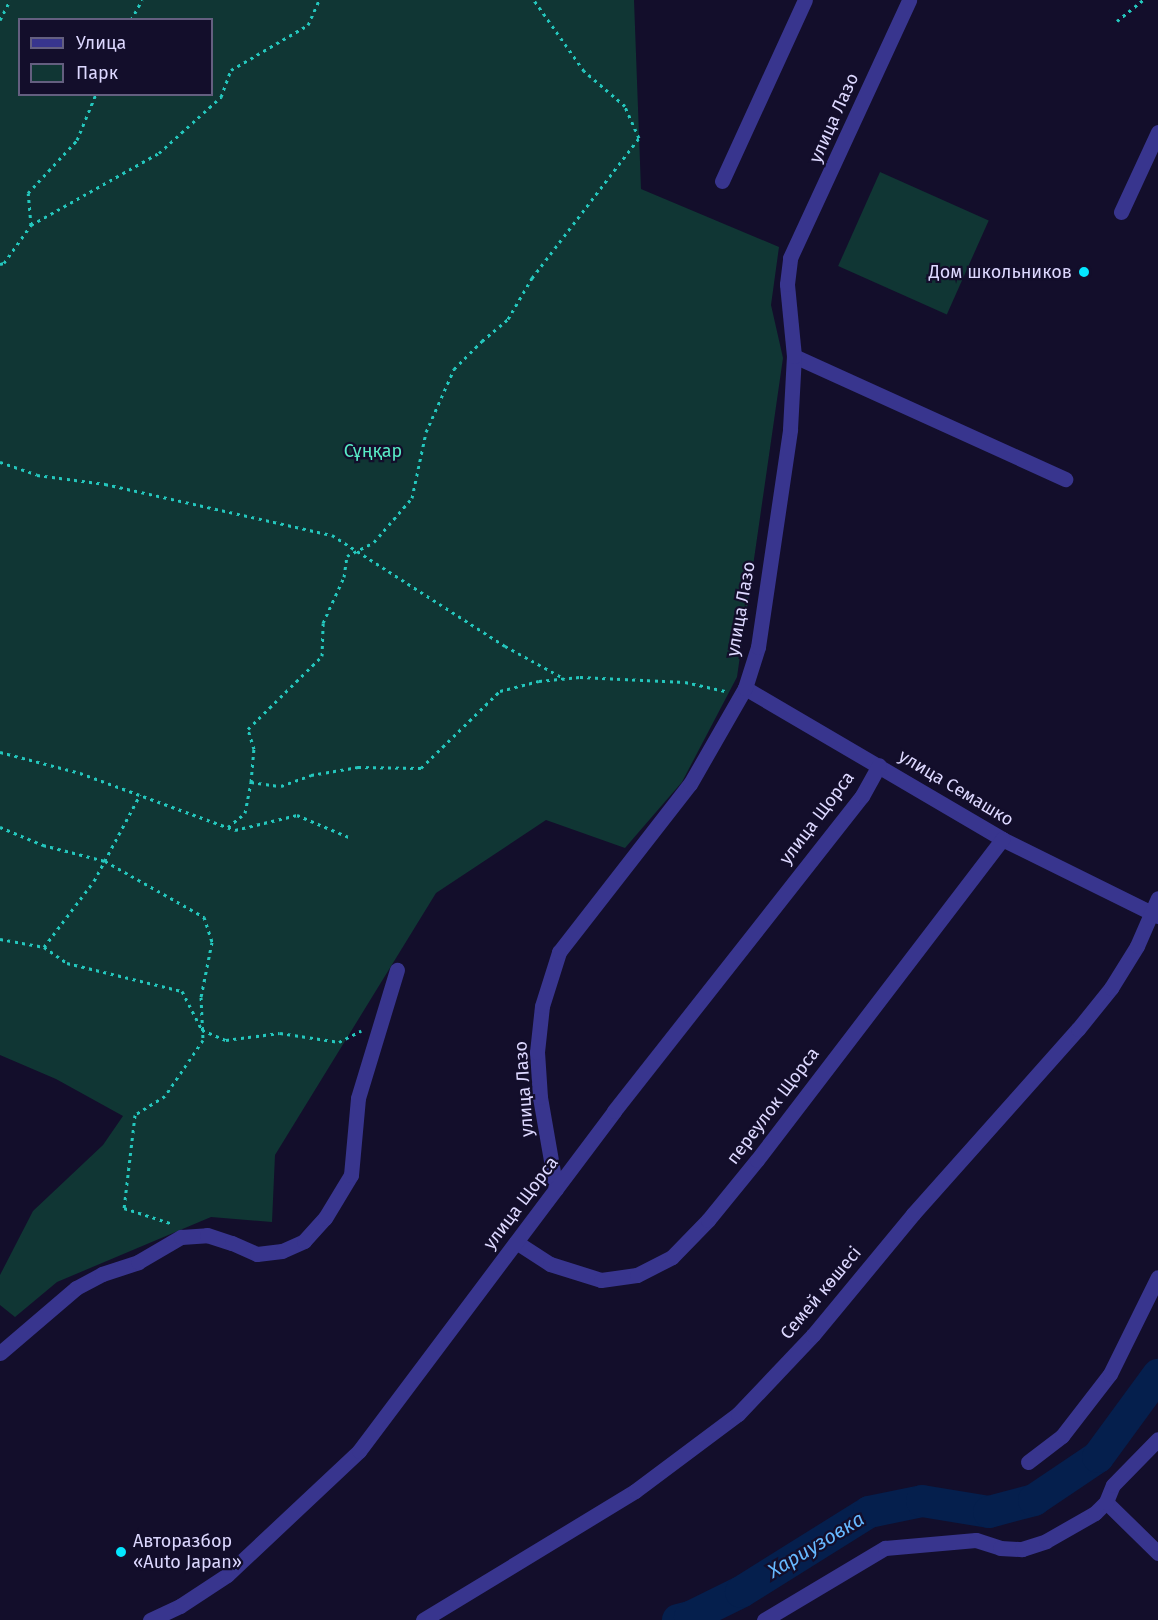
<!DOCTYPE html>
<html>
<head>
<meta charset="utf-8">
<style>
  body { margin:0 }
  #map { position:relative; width:1158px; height:1620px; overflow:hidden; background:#130e2b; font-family:"Fira Sans",sans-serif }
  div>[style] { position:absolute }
  .green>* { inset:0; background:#103634; transform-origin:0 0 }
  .river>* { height:32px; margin:-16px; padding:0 16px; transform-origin:16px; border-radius:16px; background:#051f4d }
  .path>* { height:3px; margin-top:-1.5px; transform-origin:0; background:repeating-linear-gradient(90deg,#24c7bd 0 3px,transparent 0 7.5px) }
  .minor>* { height:15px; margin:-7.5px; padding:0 7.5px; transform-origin:7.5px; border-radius:7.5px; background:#38358e }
  .dots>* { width:16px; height:16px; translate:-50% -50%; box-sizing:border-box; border:3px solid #130e2b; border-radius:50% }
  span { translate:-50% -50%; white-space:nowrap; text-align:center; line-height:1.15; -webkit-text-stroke:4.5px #130e2b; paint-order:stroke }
  .street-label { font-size:18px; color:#ddd8ff }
  .poi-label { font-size:18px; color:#ddd8ff }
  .right { translate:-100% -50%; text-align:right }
  .left { translate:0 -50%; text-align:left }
  .park-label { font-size:18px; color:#58ebc6 }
  .water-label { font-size:20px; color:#66b8ff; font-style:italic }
  .legend { position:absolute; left:18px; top:18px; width:195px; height:78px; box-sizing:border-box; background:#130e2b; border:2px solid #645f80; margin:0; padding:8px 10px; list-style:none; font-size:18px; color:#ddd8ff }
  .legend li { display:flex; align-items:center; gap:12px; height:30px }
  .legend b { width:30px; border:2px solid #645f80 }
</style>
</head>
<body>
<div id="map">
  <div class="green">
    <div style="clip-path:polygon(evenodd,0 0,634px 0,641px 189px,779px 247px,771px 305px,783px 358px,737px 677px,682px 782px,625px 848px,546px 820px,436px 893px,275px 1155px,272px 1222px,211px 1217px,57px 1282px,15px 1317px,0 1305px,0 1275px,33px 1211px,103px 1145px,123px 1116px,56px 1079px,0 1055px,0 0,20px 20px,212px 20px,212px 94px,20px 94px,20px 20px)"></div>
    <div style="left:880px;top:172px;width:119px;height:103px;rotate:24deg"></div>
  </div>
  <div class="river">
    <div style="left:678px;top:1620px;width:12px;rotate:-14deg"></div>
    <div style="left:690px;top:1617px;width:57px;rotate:-26.1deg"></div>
    <div style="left:741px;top:1592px;width:151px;rotate:-32deg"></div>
    <div style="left:869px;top:1512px;width:54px;rotate:-11.7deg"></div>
    <div style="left:922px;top:1501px;width:68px;rotate:9.3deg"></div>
    <div style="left:989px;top:1512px;width:47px;rotate:-14.9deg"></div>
    <div style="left:1034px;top:1500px;width:77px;rotate:-33.9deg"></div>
    <div style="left:1098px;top:1457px;width:102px;rotate:-53.8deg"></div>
  </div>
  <div class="path">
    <div style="left:0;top:20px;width:22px;rotate:-63deg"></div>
    <div style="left:131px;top:20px;width:23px;rotate:-61deg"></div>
    <div style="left:1117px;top:21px;width:33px;rotate:-39deg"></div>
    <div style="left:31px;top:225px;width:32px;rotate:-95deg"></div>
    <div style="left:28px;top:193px;width:72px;rotate:-47.2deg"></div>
    <div style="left:77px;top:140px;width:50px;rotate:-67.6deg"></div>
    <div style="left:0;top:264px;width:4px;rotate:-14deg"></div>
    <div style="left:4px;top:263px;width:47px;rotate:-54.6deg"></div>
    <div style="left:31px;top:225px;width:147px;rotate:-29.4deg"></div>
    <div style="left:159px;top:153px;width:84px;rotate:-42.1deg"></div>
    <div style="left:221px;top:97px;width:29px;rotate:-70deg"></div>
    <div style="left:231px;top:70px;width:89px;rotate:-30.3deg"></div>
    <div style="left:308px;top:25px;width:27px;rotate:-66deg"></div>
    <div style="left:0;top:462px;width:39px;rotate:19deg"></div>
    <div style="left:37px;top:475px;width:69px;rotate:7.5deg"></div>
    <div style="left:105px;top:484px;width:233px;rotate:12.7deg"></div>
    <div style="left:332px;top:535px;width:206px;rotate:32.7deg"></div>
    <div style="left:505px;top:646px;width:68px;rotate:28.8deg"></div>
    <div style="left:0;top:752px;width:83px;rotate:14.7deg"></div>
    <div style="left:80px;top:773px;width:165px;rotate:20.2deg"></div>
    <div style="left:235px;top:830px;width:64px;rotate:-13.6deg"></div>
    <div style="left:297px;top:815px;width:59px;rotate:23.1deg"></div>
    <div style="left:251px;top:782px;width:33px;rotate:-85deg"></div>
    <div style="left:254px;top:749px;width:21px;rotate:-107deg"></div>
    <div style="left:248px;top:729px;width:104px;rotate:-44.6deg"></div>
    <div style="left:322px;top:656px;width:33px;rotate:-88deg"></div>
    <div style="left:323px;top:623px;width:51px;rotate:-65.5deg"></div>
    <div style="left:344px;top:577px;width:21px;rotate:-82deg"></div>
    <div style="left:347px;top:556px;width:30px;rotate:-27deg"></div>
    <div style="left:374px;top:542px;width:58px;rotate:-49.2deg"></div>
    <div style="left:412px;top:498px;width:67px;rotate:-78deg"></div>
    <div style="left:426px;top:432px;width:69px;rotate:-66deg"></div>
    <div style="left:454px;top:369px;width:40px;rotate:-45deg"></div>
    <div style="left:482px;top:341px;width:34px;rotate:-40deg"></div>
    <div style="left:508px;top:319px;width:48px;rotate:-59.7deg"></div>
    <div style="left:532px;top:278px;width:176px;rotate:-52.6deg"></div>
    <div style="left:639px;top:138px;width:35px;rotate:-114deg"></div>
    <div style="left:625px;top:106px;width:54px;rotate:-139.5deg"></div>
    <div style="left:584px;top:71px;width:87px;rotate:-125.2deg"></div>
    <div style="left:0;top:827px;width:47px;rotate:22.7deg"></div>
    <div style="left:43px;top:845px;width:64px;rotate:14.5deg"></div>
    <div style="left:105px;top:861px;width:114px;rotate:29.5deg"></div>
    <div style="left:204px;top:917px;width:26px;rotate:72deg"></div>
    <div style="left:212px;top:942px;width:56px;rotate:101.3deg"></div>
    <div style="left:201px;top:997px;width:43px;rotate:87.3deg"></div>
    <div style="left:203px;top:1040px;width:68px;rotate:124.2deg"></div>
    <div style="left:165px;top:1096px;width:36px;rotate:148deg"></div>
    <div style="left:135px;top:1115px;width:94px;rotate:96.7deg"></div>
    <div style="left:124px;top:1208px;width:52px;rotate:18.1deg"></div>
    <div style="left:228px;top:827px;width:22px;rotate:-39deg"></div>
    <div style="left:245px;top:813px;width:32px;rotate:-79deg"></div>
    <div style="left:251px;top:782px;width:30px;rotate:8deg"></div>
    <div style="left:281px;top:786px;width:32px;rotate:-20deg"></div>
    <div style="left:311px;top:775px;width:48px;rotate:-9.7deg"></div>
    <div style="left:358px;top:767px;width:63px;rotate:0.9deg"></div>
    <div style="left:421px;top:768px;width:110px;rotate:-44.3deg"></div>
    <div style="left:500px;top:691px;width:40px;rotate:-14.4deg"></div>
    <div style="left:539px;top:681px;width:41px;rotate:-5.6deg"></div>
    <div style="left:580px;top:677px;width:105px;rotate:2.7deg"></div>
    <div style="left:685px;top:682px;width:41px;rotate:12.7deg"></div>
    <div style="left:0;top:939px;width:45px;rotate:10.3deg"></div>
    <div style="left:44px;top:947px;width:83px;rotate:-52.9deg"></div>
    <div style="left:94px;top:881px;width:98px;rotate:-61.9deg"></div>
    <div style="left:44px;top:947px;width:28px;rotate:35deg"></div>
    <div style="left:67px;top:963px;width:118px;rotate:13.7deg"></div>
    <div style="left:182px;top:991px;width:44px;rotate:62.9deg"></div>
    <div style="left:202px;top:1030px;width:26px;rotate:23deg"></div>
    <div style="left:226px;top:1040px;width:54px;rotate:-7.4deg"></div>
    <div style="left:280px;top:1033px;width:60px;rotate:8.7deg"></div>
    <div style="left:339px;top:1042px;width:25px;rotate:-27deg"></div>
  </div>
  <div class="minor">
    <div style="left:722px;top:181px;width:199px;rotate:-65.4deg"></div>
    <div style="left:1121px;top:212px;width:88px;rotate:-65.2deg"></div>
    <div style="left:794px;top:356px;width:298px;rotate:24.4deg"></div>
    <div style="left:745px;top:688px;width:298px;rotate:30.4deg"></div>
    <div style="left:1002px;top:839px;width:174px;rotate:26.3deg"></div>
    <div style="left:556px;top:1189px;width:93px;rotate:-99.9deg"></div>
    <div style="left:540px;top:1097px;width:45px;rotate:-93.8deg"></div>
    <div style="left:537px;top:1052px;width:46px;rotate:-83.8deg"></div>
    <div style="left:542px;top:1006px;width:57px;rotate:-72.5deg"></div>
    <div style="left:559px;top:952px;width:213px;rotate:-52.1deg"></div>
    <div style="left:690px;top:784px;width:111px;rotate:-60.2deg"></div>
    <div style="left:745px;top:688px;width:43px;rotate:-72.4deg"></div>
    <div style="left:758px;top:647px;width:220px;rotate:-81.6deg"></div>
    <div style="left:790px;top:429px;width:73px;rotate:-86.9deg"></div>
    <div style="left:794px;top:356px;width:72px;rotate:-95.6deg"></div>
    <div style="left:787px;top:284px;width:26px;rotate:-83deg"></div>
    <div style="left:790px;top:258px;width:284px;rotate:-65.2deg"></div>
    <div style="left:516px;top:1242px;width:40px;rotate:32.9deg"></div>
    <div style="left:550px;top:1264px;width:53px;rotate:17.4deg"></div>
    <div style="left:601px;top:1280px;width:36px;rotate:-8deg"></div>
    <div style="left:637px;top:1275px;width:39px;rotate:-27deg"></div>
    <div style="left:672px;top:1257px;width:52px;rotate:-45.8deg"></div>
    <div style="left:708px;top:1220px;width:77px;rotate:-50.8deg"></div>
    <div style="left:757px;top:1160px;width:404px;rotate:-52.6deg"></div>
    <div style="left:0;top:1353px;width:100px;rotate:-40.5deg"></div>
    <div style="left:76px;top:1288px;width:30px;rotate:-28deg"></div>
    <div style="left:102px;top:1274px;width:38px;rotate:-18deg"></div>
    <div style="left:138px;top:1262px;width:50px;rotate:-30.2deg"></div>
    <div style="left:181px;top:1237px;width:26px;rotate:-4deg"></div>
    <div style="left:207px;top:1235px;width:26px;rotate:18deg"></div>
    <div style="left:232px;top:1243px;width:27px;rotate:24deg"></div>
    <div style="left:257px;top:1254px;width:25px;rotate:-7deg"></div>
    <div style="left:282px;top:1251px;width:24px;rotate:-24deg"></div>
    <div style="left:304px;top:1241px;width:31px;rotate:-48deg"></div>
    <div style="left:325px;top:1218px;width:50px;rotate:-58.8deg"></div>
    <div style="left:351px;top:1175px;width:77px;rotate:-84.8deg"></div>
    <div style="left:358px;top:1098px;width:134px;rotate:-73.1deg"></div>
    <div style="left:1028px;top:1462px;width:43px;rotate:-37.4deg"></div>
    <div style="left:1062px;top:1436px;width:78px;rotate:-52.3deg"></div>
    <div style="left:1110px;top:1374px;width:108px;rotate:-63.7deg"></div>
    <div style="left:1106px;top:1502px;width:73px;rotate:44.4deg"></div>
    <div style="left:150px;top:1620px;width:33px;rotate:-25deg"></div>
    <div style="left:180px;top:1606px;width:56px;rotate:-33.4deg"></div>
    <div style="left:227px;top:1575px;width:181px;rotate:-43.2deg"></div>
    <div style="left:359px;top:1451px;width:425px;rotate:-53.1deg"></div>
    <div style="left:614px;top:1111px;width:401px;rotate:-51.8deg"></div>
    <div style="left:862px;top:796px;width:35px;rotate:-61deg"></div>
    <div style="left:423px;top:1620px;width:248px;rotate:-31.3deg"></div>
    <div style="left:635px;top:1491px;width:129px;rotate:-36.8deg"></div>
    <div style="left:738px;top:1414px;width:109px;rotate:-46.5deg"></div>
    <div style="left:813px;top:1335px;width:157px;rotate:-50.4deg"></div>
    <div style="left:913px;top:1214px;width:248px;rotate:-48.3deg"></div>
    <div style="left:1078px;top:1029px;width:53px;rotate:-51.2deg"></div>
    <div style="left:1111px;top:988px;width:49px;rotate:-58.2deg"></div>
    <div style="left:1137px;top:946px;width:52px;rotate:-66.4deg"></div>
    <div style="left:764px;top:1620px;width:141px;rotate:-30.8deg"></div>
    <div style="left:885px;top:1548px;width:91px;rotate:-5deg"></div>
    <div style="left:976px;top:1540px;width:25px;rotate:18deg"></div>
    <div style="left:1000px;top:1548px;width:22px;rotate:3deg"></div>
    <div style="left:1022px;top:1549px;width:25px;rotate:-18deg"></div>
    <div style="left:1046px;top:1541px;width:56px;rotate:-29.7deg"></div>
    <div style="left:1095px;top:1513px;width:16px;rotate:-45deg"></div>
    <div style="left:1106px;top:1502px;width:18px;rotate:-68deg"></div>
    <div style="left:1113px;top:1485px;width:64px;rotate:-45.6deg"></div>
  </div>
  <div class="dots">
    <div style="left:1084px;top:272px;background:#04e6ff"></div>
    <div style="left:121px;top:1552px;background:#04e6ff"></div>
  </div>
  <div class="street-label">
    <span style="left:834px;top:118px;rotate:-66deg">улица Лазо</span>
    <span style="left:741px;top:609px;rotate:-80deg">улица Лазо</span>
    <span style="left:956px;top:788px;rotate:31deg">улица Семашко</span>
    <span style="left:817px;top:818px;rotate:-53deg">улица Щорса</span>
    <span style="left:524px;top:1089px;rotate:-94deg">улица Лазо</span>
    <span style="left:773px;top:1106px;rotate:-53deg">переулок Щорса</span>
    <span style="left:521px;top:1203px;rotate:-53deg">улица Щорса</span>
    <span style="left:821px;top:1293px;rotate:-50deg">Семей көшесі</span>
  </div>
  <div class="poi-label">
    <span class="right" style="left:1072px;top:272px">Дом школьников</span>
    <span class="left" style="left:133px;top:1552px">Авторазбор<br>«Auto Japan»</span>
  </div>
  <div class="park-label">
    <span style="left:373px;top:451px">Сұңқар</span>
  </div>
  <div class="water-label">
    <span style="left:816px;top:1545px;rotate:-31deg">Хариузовка</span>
  </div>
  <ul class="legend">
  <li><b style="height:8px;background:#38358e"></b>Улица</li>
  <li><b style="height:16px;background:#103634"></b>Парк</li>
  </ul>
</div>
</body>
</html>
